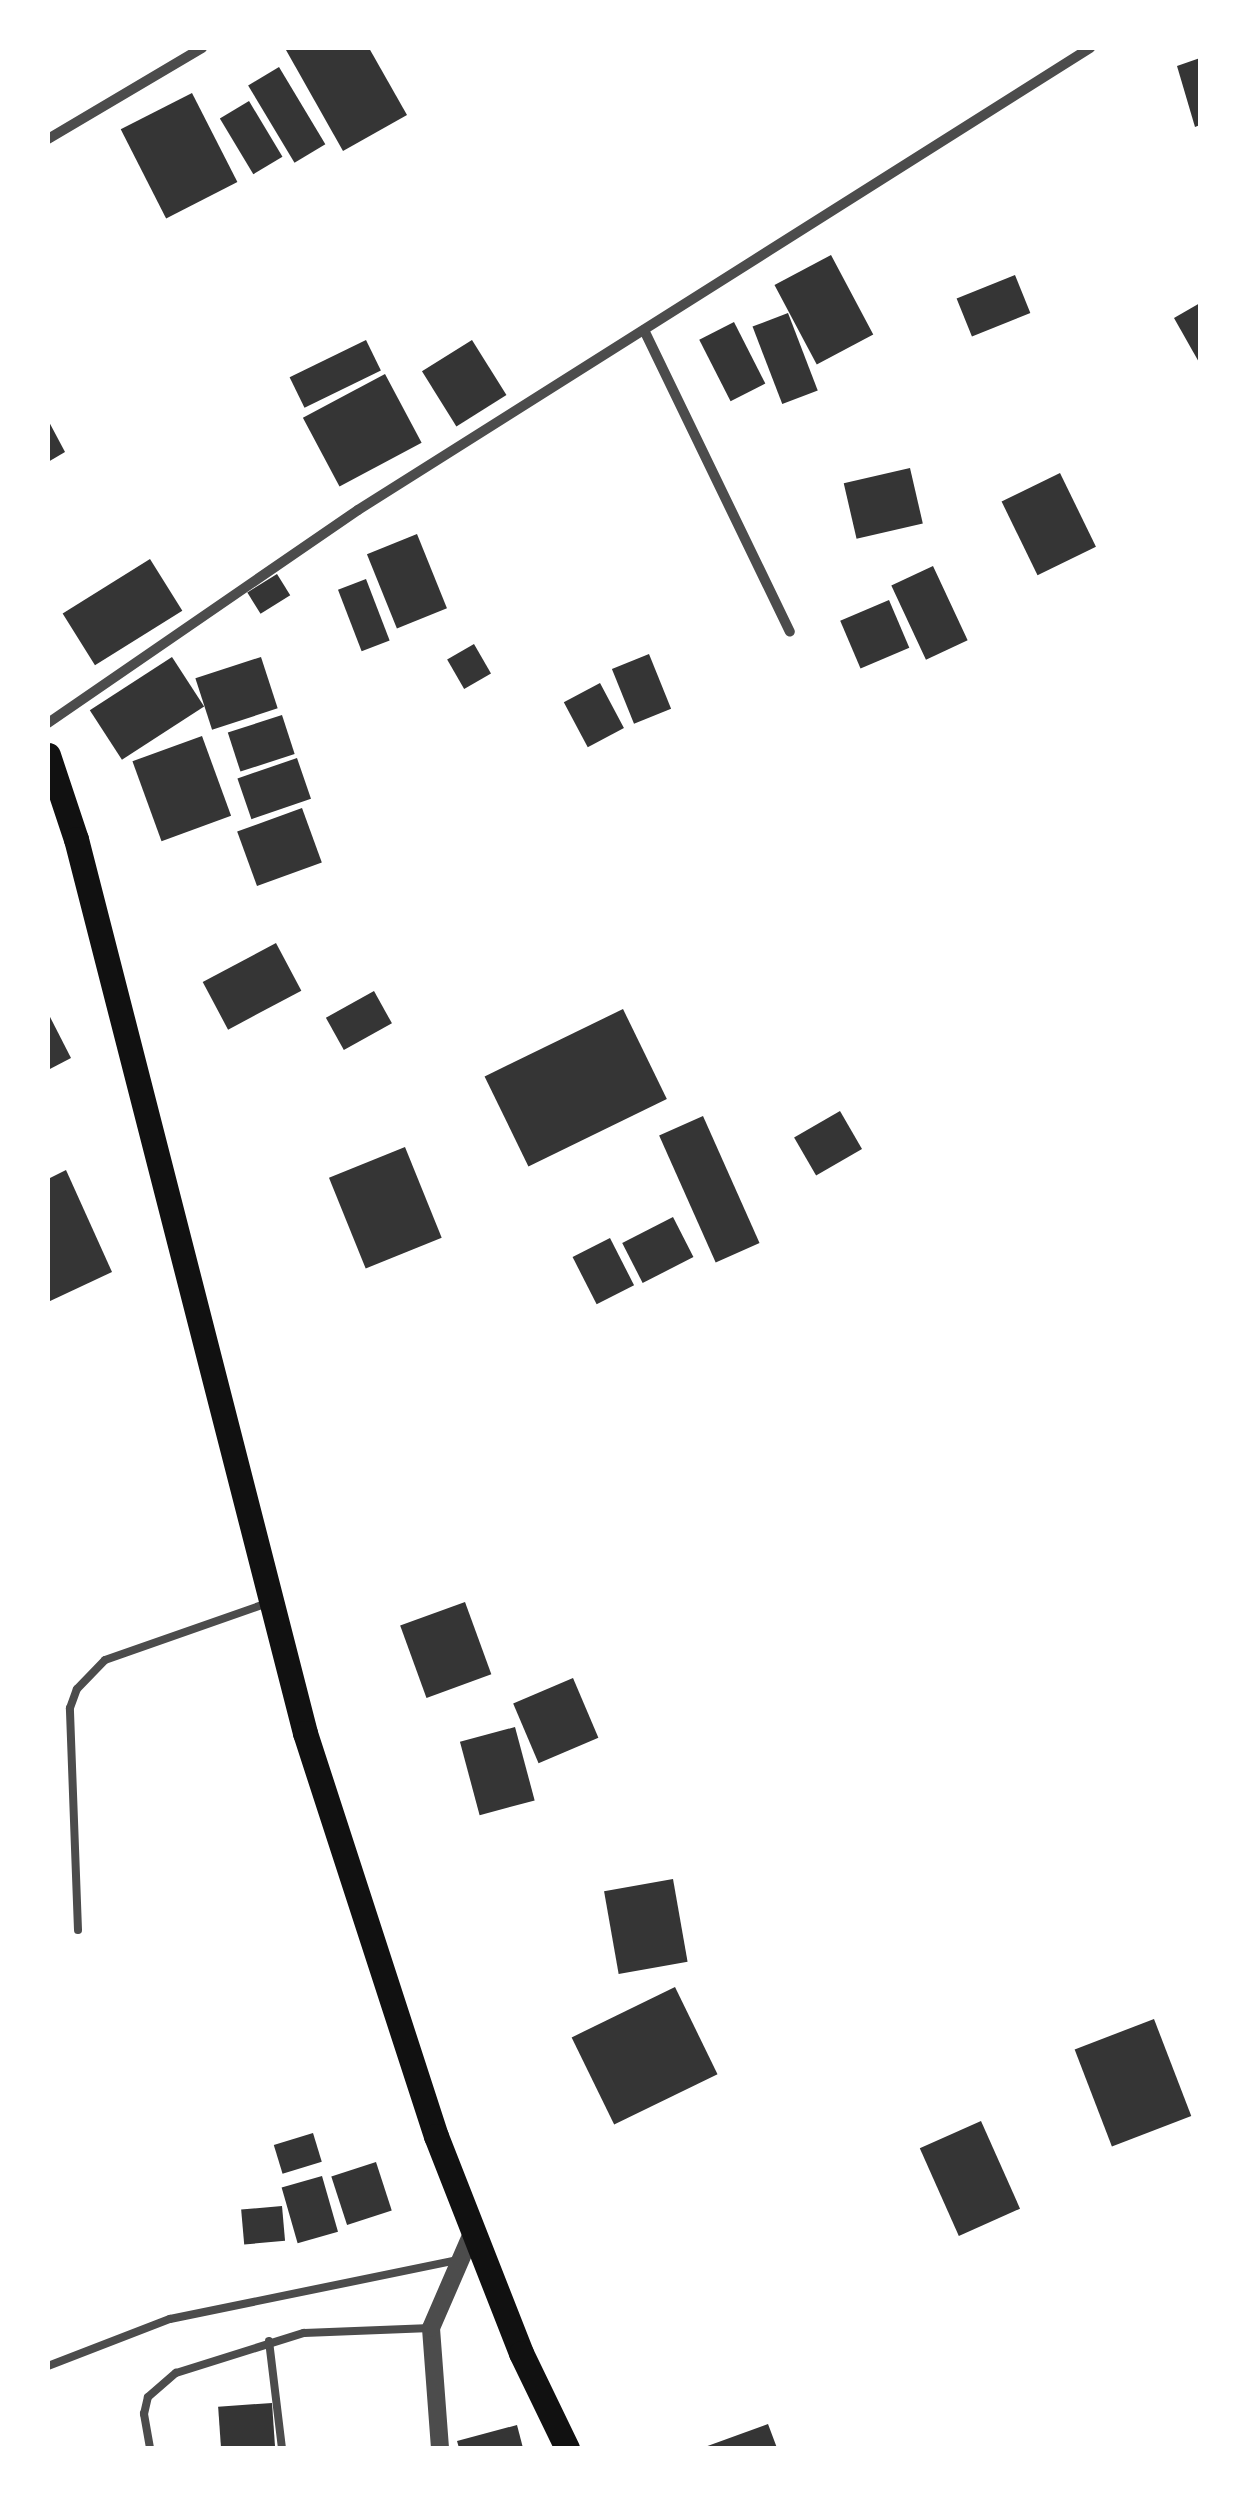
<!DOCTYPE html>
<html>
<head>
<meta charset="utf-8">
<style>
  body { margin:0 }
  #map { position:relative; width:1248px; height:2496px; overflow:hidden; background:#fff; font-family:"Public Sans",sans-serif }
  div>[style] { position:absolute }
  .building>* { inset:0; background:#353535; transform-origin:0 0 }
  .service>* { height:8px; margin:-4px; padding:0 4px; transform-origin:4px; border-radius:4px; background:#4c4c4c }
  .minor>* { height:10px; margin:-5px; padding:0 5px; transform-origin:5px; border-radius:5px; background:#4c4c4c }
  .tertiary>* { height:18px; margin:-9px; padding:0 9px; transform-origin:9px; border-radius:9px; background:#4c4c4c }
  .primary>* { height:25px; margin:-12.5px; padding:0 12.5px; transform-origin:12.5px; border-radius:12.5px; background:#111 }
  span { translate:-50% -50%; white-space:nowrap; text-align:center; line-height:1.15; -webkit-text-stroke:10px #fff; paint-order:stroke }
  .frame { position:absolute; inset:0; border:50px solid #fff; pointer-events:none }
</style>
</head>
<body>
<div id="map">
  <div class="building">
    <div style="clip-path:polygon(369px 48px,407px 115px,343px 151px,286px 50px)"></div>
    <div style="clip-path:polygon(1200px 58px,1200px 125px,1195px 127px,1177px 66px)"></div>
    <div style="left:279px;top:67px;width:90px;height:36px;rotate:59deg"></div>
    <div style="left:192px;top:93px;width:100px;height:80px;rotate:63deg"></div>
    <div style="left:249px;top:101px;width:65px;height:34px;rotate:59deg"></div>
    <div style="left:831px;top:255px;width:90px;height:64px;rotate:62deg"></div>
    <div style="left:1015px;top:275px;width:41px;height:63px;rotate:68deg"></div>
    <div style="clip-path:polygon(1200px 303px,1200px 364px,1174px 318px)"></div>
    <div style="left:788px;top:313px;width:83px;height:38px;rotate:69deg"></div>
    <div style="left:734px;top:322px;width:69px;height:39px;rotate:63deg"></div>
    <div style="left:366px;top:340px;width:34px;height:85px;rotate:64deg"></div>
    <div style="left:472px;top:340px;width:65px;height:59px;rotate:58deg"></div>
    <div style="left:385px;top:374px;width:78px;height:93px;rotate:62deg"></div>
    <div style="clip-path:polygon(48px 420px,65px 452px,48px 462px)"></div>
    <div style="left:910px;top:468px;width:57px;height:68px;rotate:77deg"></div>
    <div style="left:1060px;top:473px;width:82px;height:65px;rotate:64deg"></div>
    <div style="left:417px;top:534px;width:80px;height:54px;rotate:68deg"></div>
    <div style="left:150px;top:559px;width:61px;height:103px;rotate:58deg"></div>
    <div style="left:933px;top:566px;width:82px;height:46px;rotate:65deg"></div>
    <div style="left:277px;top:574px;width:25px;height:35px;rotate:58deg"></div>
    <div style="left:366px;top:579px;width:66px;height:30px;rotate:69deg"></div>
    <div style="left:889px;top:600px;width:52px;height:53px;rotate:67deg"></div>
    <div style="left:474px;top:644px;width:34px;height:31px;rotate:60deg"></div>
    <div style="left:649px;top:654px;width:59px;height:40px;rotate:68deg"></div>
    <div style="left:172px;top:657px;width:59px;height:98px;rotate:57deg"></div>
    <div style="left:261px;top:657px;width:54px;height:69px;rotate:72deg"></div>
    <div style="left:600px;top:683px;width:51px;height:41px;rotate:62deg"></div>
    <div style="left:282px;top:715px;width:41px;height:57px;rotate:72deg"></div>
    <div style="left:202px;top:736px;width:85px;height:74px;rotate:70deg"></div>
    <div style="left:297px;top:758px;width:43px;height:63px;rotate:71deg"></div>
    <div style="left:302px;top:808px;width:58px;height:69px;rotate:70deg"></div>
    <div style="left:276px;top:943px;width:54px;height:83px;rotate:62deg"></div>
    <div style="left:374px;top:991px;width:37px;height:55px;rotate:61deg"></div>
    <div style="left:623px;top:1009px;width:100px;height:154px;rotate:64deg"></div>
    <div style="clip-path:polygon(48px 1013px,71px 1058px,48px 1070px)"></div>
    <div style="left:840px;top:1111px;width:44px;height:53px;rotate:60deg"></div>
    <div style="left:703px;top:1116px;width:139px;height:48px;rotate:66deg"></div>
    <div style="left:405px;top:1147px;width:98px;height:82px;rotate:68deg"></div>
    <div style="clip-path:polygon(66px 1170px,112px 1272px,48px 1302px,48px 1179px)"></div>
    <div style="left:673px;top:1217px;width:45px;height:57px;rotate:63deg"></div>
    <div style="left:610px;top:1238px;width:53px;height:42px;rotate:63deg"></div>
    <div style="left:465px;top:1602px;width:77px;height:69px;rotate:70deg"></div>
    <div style="left:573px;top:1678px;width:65px;height:65px;rotate:67deg"></div>
    <div style="left:515px;top:1727px;width:76px;height:57px;rotate:75deg"></div>
    <div style="left:673px;top:1879px;width:84px;height:70px;rotate:80deg"></div>
    <div style="left:675px;top:1987px;width:97px;height:115px;rotate:64deg"></div>
    <div style="left:1154px;top:2019px;width:104px;height:85px;rotate:69deg"></div>
    <div style="left:981px;top:2121px;width:96px;height:67px;rotate:66deg"></div>
    <div style="left:313px;top:2133px;width:30px;height:41px;rotate:73deg"></div>
    <div style="left:376px;top:2162px;width:51px;height:47px;rotate:72deg"></div>
    <div style="left:322px;top:2176px;width:58px;height:42px;rotate:74deg"></div>
    <div style="left:282px;top:2206px;width:35px;height:41px;rotate:85deg"></div>
    <div style="left:272px;top:2403px;width:45px;height:54px;rotate:86deg"></div>
    <div style="clip-path:polygon(768px 2424px,777px 2448px,702px 2448px)"></div>
    <div style="clip-path:polygon(517px 2425px,523px 2448px,459px 2448px,457px 2441px)"></div>
  </div>
  <div class="service">
    <div style="left:78px;top:1930px;width:222px;rotate:-92.1deg"></div>
    <div style="left:70px;top:1708px;width:20px;rotate:-70deg"></div>
    <div style="left:77px;top:1689px;width:40px;rotate:-46deg"></div>
    <div style="left:105px;top:1660px;width:170px;rotate:-19.3deg"></div>
    <div style="left:269px;top:2341px;width:108px;rotate:83.1deg"></div>
    <div style="left:48px;top:2366px;width:131px;rotate:-21.1deg"></div>
    <div style="left:170px;top:2319px;width:294px;rotate:-11.6deg"></div>
    <div style="left:150px;top:2448px;width:35px;rotate:-100deg"></div>
    <div style="left:144px;top:2414px;width:17px;rotate:-77deg"></div>
    <div style="left:148px;top:2397px;width:37px;rotate:-41deg"></div>
    <div style="left:176px;top:2373px;width:134px;rotate:-17.4deg"></div>
    <div style="left:304px;top:2333px;width:127px;rotate:-2.3deg"></div>
  </div>
  <div class="minor">
    <div style="left:48px;top:139px;width:179px;rotate:-30.6deg"></div>
    <div style="left:644px;top:330px;width:335px;rotate:64.2deg"></div>
    <div style="left:48px;top:723px;width:376px;rotate:-34.5deg"></div>
    <div style="left:358px;top:510px;width:866px;rotate:-32.26deg"></div>
  </div>
  <div class="tertiary">
    <div style="left:440px;top:2448px;width:120px;rotate:-94.3deg"></div>
    <div style="left:431px;top:2328px;width:106px;rotate:-66.6deg"></div>
  </div>
  <div class="primary">
    <div style="left:48px;top:755px;width:89px;rotate:71.6deg"></div>
    <div style="left:76px;top:839px;width:923px;rotate:75.63deg"></div>
    <div style="left:305px;top:1733px;width:424px;rotate:72deg"></div>
    <div style="left:436px;top:2136px;width:233px;rotate:68.6deg"></div>
    <div style="left:521px;top:2353px;width:106px;rotate:64.2deg"></div>
  </div>
  <div class="frame"></div>
</div>
</body>
</html>
